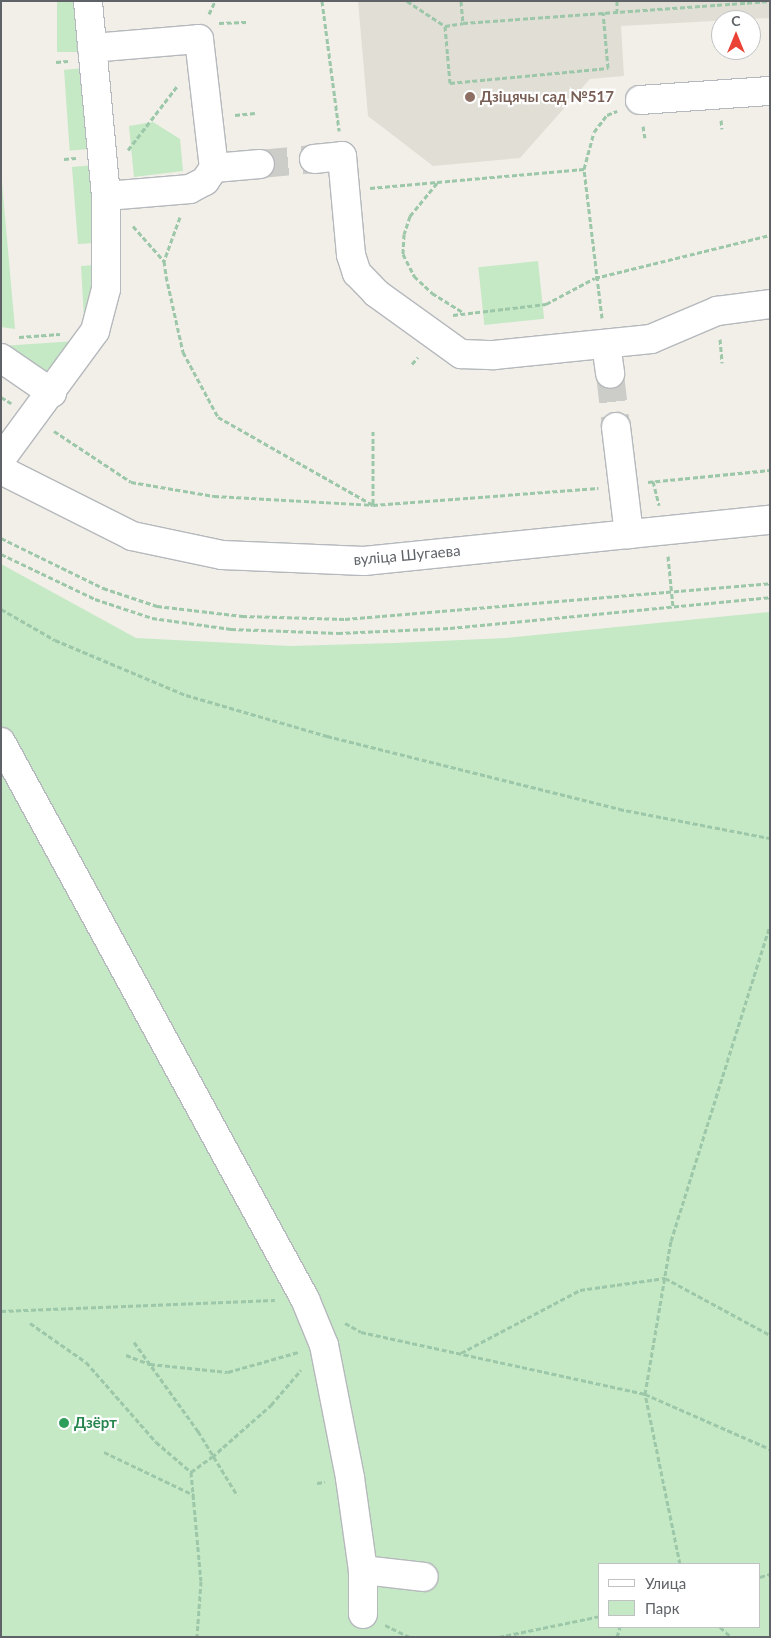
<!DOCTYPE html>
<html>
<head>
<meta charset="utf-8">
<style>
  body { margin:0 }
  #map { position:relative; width:771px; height:1638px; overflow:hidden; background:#f1efe8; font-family:Lato,sans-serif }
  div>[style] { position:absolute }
  .education>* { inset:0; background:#e1ded6 }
  .green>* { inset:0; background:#c5e8c5; transform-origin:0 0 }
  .minor-tunnel>* { height:28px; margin-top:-14px; transform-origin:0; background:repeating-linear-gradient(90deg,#ccccc8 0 28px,transparent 0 42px) }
  .path>* { height:3px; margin-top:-1.5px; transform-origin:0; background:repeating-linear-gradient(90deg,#9cc7a9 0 5px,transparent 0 7.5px) }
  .roads { filter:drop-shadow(1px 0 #b5b8bc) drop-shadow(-1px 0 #b5b8bc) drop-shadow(0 1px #b5b8bc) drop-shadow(0 -1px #b5b8bc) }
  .minor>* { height:28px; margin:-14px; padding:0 14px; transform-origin:14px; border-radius:14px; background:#fff }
  .dots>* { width:14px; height:14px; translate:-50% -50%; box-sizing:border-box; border:2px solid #fff; border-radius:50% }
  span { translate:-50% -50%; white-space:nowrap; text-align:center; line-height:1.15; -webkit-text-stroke:4.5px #fff; paint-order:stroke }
  .education-label { font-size:15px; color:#785e54; font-weight:700 }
  .left { translate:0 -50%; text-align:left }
  .street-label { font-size:15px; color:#5f6368 }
  .leisure-label { font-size:15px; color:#27864d; font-weight:700 }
  .frame { position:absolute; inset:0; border:2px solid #5f6368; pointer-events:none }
  .legend { position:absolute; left:598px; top:1563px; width:162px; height:65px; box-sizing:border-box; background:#fff; border:1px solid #bfc1c3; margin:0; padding:6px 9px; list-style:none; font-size:15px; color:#5f6368 }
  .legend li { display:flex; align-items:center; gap:10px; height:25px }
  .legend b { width:25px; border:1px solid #bfc1c3 }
  .north { position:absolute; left:711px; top:10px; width:50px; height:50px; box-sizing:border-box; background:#fff; border:1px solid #bfc1c3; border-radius:50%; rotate:0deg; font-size:14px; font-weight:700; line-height:20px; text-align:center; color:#5f6368 }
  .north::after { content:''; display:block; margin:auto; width:18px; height:22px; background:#ea4335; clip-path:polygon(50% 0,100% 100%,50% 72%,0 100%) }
</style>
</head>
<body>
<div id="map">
  <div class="education">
    <div style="clip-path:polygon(358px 1px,770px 1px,770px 18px,621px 26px,624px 76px,590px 79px,520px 158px,433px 166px,368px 116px)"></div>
  </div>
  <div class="green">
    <div style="left:57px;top:1px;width:24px;height:51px"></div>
    <div style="left:88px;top:68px;width:81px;height:24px;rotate:86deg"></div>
    <div style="clip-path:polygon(153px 122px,180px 139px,183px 171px,134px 177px,129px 126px)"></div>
    <div style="clip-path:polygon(94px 165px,95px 243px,78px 244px,72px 167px)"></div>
    <div style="clip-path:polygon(1px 172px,15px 329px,1px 327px)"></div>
    <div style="left:538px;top:261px;width:58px;height:60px;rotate:84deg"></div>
    <div style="clip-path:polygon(95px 265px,96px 291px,84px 319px,81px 266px)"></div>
    <div style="clip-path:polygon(76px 341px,47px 380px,1px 346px)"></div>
    <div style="clip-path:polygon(evenodd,1px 564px,136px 638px,290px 646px,395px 643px,506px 638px,770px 612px,770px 1637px,1px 1637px,1px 564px,600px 1564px,760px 1564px,760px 1627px,600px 1627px,600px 1564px)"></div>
  </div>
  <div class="minor-tunnel">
    <div style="left:260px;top:164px;width:54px;rotate:-5.3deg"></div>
    <div style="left:610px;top:374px;width:53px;rotate:83.5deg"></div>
  </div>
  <div class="path">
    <div style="left:322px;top:1px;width:131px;rotate:82.5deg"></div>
    <div style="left:407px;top:1px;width:45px;rotate:33.3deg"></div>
    <div style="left:445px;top:26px;width:18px;rotate:-9deg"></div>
    <div style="left:461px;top:1px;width:22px;rotate:85deg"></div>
    <div style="left:463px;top:23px;width:306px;rotate:-4.1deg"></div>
    <div style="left:617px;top:1px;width:10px;rotate:90deg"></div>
    <div style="left:209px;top:14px;width:14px;rotate:-65deg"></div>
    <div style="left:219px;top:23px;width:27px;rotate:-2deg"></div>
    <div style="left:445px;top:26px;width:57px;rotate:85deg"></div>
    <div style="left:450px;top:83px;width:159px;rotate:-5.4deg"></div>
    <div style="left:608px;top:68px;width:56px;rotate:-95.1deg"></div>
    <div style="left:56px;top:62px;width:12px;rotate:-5deg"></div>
    <div style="left:235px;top:115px;width:20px;rotate:-6deg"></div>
    <div style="left:721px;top:120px;width:9px;rotate:84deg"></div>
    <div style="left:643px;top:126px;width:12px;rotate:81deg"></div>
    <div style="left:128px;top:150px;width:82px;rotate:-52.4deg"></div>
    <div style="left:64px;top:159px;width:12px;rotate:-5deg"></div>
    <div style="left:437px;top:183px;width:43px;rotate:129.3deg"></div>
    <div style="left:410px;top:216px;width:19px;rotate:108deg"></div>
    <div style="left:404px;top:234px;width:20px;rotate:93deg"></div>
    <div style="left:403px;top:254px;width:25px;rotate:63deg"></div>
    <div style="left:414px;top:276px;width:25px;rotate:43deg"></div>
    <div style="left:432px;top:293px;width:36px;rotate:32deg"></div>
    <div style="left:370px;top:188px;width:215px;rotate:-5.1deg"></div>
    <div style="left:180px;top:217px;width:47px;rotate:110deg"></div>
    <div style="left:164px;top:261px;width:15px;rotate:82deg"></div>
    <div style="left:166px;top:276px;width:78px;rotate:77.4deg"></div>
    <div style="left:183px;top:352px;width:74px;rotate:61.7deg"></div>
    <div style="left:218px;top:417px;width:178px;rotate:29.6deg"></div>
    <div style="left:133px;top:226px;width:47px;rotate:48.5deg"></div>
    <div style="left:453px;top:315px;width:94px;rotate:-6.7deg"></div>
    <div style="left:546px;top:304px;width:55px;rotate:-28deg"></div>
    <div style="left:595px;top:278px;width:180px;rotate:-13.8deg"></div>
    <div style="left:602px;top:318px;width:150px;rotate:-96.9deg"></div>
    <div style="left:584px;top:169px;width:38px;rotate:-75deg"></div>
    <div style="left:594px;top:132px;width:21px;rotate:-53deg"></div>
    <div style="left:607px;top:115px;width:11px;rotate:-22deg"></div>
    <div style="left:19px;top:337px;width:41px;rotate:-4.2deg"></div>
    <div style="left:720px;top:339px;width:24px;rotate:85deg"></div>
    <div style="left:412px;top:364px;width:9px;rotate:-49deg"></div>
    <div style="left:1px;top:397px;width:12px;rotate:31deg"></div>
    <div style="left:54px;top:431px;width:92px;rotate:33.5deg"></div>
    <div style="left:131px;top:482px;width:84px;rotate:9.6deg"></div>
    <div style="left:214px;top:496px;width:159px;rotate:3.2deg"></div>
    <div style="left:373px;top:505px;width:226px;rotate:-4.3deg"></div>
    <div style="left:373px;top:431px;width:74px;rotate:90deg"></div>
    <div style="left:653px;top:481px;width:25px;rotate:76deg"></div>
    <div style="left:648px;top:482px;width:123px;rotate:-5.6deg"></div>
    <div style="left:1px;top:538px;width:114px;rotate:26.1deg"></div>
    <div style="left:103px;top:588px;width:57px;rotate:18.4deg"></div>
    <div style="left:157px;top:606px;width:86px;rotate:6.7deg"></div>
    <div style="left:242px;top:616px;width:103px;rotate:1.7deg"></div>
    <div style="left:345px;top:619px;width:427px;rotate:-4.8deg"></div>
    <div style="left:1px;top:554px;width:104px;rotate:25.6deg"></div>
    <div style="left:95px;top:599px;width:60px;rotate:18.4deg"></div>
    <div style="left:152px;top:618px;width:80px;rotate:7.9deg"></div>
    <div style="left:231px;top:629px;width:107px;rotate:2.1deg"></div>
    <div style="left:338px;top:633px;width:112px;rotate:-2.6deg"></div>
    <div style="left:450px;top:628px;width:321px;rotate:-5.5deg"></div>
    <div style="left:668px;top:556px;width:51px;rotate:84.4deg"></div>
    <div style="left:1px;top:609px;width:62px;rotate:29.9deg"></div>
    <div style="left:55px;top:640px;width:142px;rotate:22.8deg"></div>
    <div style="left:186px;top:695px;width:147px;rotate:16.2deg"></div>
    <div style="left:327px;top:736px;width:301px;rotate:14deg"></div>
    <div style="left:619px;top:809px;width:154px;rotate:10.9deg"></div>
    <div style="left:1px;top:1311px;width:274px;rotate:-2.3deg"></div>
    <div style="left:30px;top:1323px;width:68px;rotate:34.9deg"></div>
    <div style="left:86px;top:1362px;width:106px;rotate:48.8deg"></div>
    <div style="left:156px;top:1442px;width:46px;rotate:40.6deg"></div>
    <div style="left:191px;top:1472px;width:109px;rotate:84.8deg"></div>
    <div style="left:201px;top:1581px;width:56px;rotate:94.1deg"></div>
    <div style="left:345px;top:1323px;width:18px;rotate:29deg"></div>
    <div style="left:361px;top:1332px;width:291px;rotate:12.3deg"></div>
    <div style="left:645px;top:1394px;width:137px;rotate:23.7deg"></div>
    <div style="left:134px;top:1342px;width:110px;rotate:54.3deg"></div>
    <div style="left:198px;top:1431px;width:75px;rotate:58.6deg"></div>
    <div style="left:461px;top:1353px;width:135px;rotate:-27.9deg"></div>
    <div style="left:580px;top:1290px;width:86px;rotate:-8deg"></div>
    <div style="left:665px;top:1278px;width:119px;rotate:28.5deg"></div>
    <div style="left:126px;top:1355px;width:26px;rotate:21deg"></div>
    <div style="left:150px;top:1364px;width:78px;rotate:5.9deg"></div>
    <div style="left:228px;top:1372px;width:73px;rotate:-15.9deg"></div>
    <div style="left:104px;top:1452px;width:100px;rotate:25.5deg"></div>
    <div style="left:191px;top:1472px;width:26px;rotate:-36deg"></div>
    <div style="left:212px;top:1457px;width:79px;rotate:-41.4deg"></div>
    <div style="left:271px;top:1405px;width:46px;rotate:-49.4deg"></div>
    <div style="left:317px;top:1483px;width:8px;rotate:-7deg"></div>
    <div style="left:680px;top:1564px;width:174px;rotate:-101.6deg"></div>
    <div style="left:645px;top:1394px;width:155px;rotate:-80.4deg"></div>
    <div style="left:671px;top:1241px;width:330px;rotate:-72.6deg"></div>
    <div style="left:760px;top:1577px;width:10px;rotate:-17deg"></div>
    <div style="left:385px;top:1625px;width:28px;rotate:26deg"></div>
    <div style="left:720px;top:1627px;width:15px;rotate:42deg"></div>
    <div style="left:499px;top:1637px;width:103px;rotate:-11.7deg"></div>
    <div style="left:617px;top:1637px;width:10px;rotate:-73deg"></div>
  </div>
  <div class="roads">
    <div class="minor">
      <div style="left:92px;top:48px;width:107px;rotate:-4.8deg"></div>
      <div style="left:199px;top:39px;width:130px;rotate:83.4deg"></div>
      <div style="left:214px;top:168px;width:16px;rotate:125deg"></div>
      <div style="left:205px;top:181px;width:17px;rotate:152deg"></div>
      <div style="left:190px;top:189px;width:84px;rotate:175.2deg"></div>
      <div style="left:640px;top:100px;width:130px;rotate:-4deg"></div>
      <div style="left:314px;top:159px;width:28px;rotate:-6deg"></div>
      <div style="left:342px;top:156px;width:99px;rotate:84.8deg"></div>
      <div style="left:351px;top:255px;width:19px;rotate:72deg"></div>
      <div style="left:357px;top:273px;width:28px;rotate:46deg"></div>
      <div style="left:376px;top:293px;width:105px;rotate:35.7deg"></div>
      <div style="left:461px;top:354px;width:33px;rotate:2deg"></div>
      <div style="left:494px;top:355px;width:158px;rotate:-5.8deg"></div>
      <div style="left:651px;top:339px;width:72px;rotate:-23deg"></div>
      <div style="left:717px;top:311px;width:53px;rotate:-7.5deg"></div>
      <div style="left:214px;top:168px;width:46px;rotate:-5deg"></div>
      <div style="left:606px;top:344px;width:30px;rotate:82deg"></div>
      <div style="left:1px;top:358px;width:62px;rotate:34.5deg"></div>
      <div style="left:616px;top:427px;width:108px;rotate:83.1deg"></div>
      <div style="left:1px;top:459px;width:159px;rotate:-53.7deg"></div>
      <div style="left:95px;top:331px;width:43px;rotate:-75.3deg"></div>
      <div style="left:106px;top:289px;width:93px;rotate:-90deg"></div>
      <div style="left:106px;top:196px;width:196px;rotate:-95.3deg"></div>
      <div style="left:1px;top:470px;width:147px;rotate:26.7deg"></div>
      <div style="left:132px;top:536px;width:92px;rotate:11.9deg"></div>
      <div style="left:222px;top:555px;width:142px;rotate:2.4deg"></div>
      <div style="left:364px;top:561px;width:408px;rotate:-5.8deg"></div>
      <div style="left:1px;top:742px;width:635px;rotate:61.38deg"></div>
      <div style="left:305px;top:1299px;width:50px;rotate:67.6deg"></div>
      <div style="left:324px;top:1345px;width:136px;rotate:78.9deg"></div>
      <div style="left:350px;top:1478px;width:93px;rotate:82deg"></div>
      <div style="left:363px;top:1570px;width:44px;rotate:90deg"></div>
      <div style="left:363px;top:1570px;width:61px;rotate:6.5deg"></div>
    </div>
  </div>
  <div class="dots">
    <div style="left:470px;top:97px;background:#8d6e63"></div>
    <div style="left:64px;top:1423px;background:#2e9e5b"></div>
  </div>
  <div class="education-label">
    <span class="left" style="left:480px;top:97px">Дзіцячы сад №517</span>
  </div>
  <div class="street-label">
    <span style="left:407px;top:555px;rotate:-5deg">вуліца Шугаева</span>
  </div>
  <div class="leisure-label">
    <span class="left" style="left:74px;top:1423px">Дзёрт</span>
  </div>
  <div class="frame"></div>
  <ul class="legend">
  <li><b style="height:6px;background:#fff"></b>Улица</li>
  <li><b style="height:14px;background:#c5e8c5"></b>Парк</li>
  </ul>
  <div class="north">С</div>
</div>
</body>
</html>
